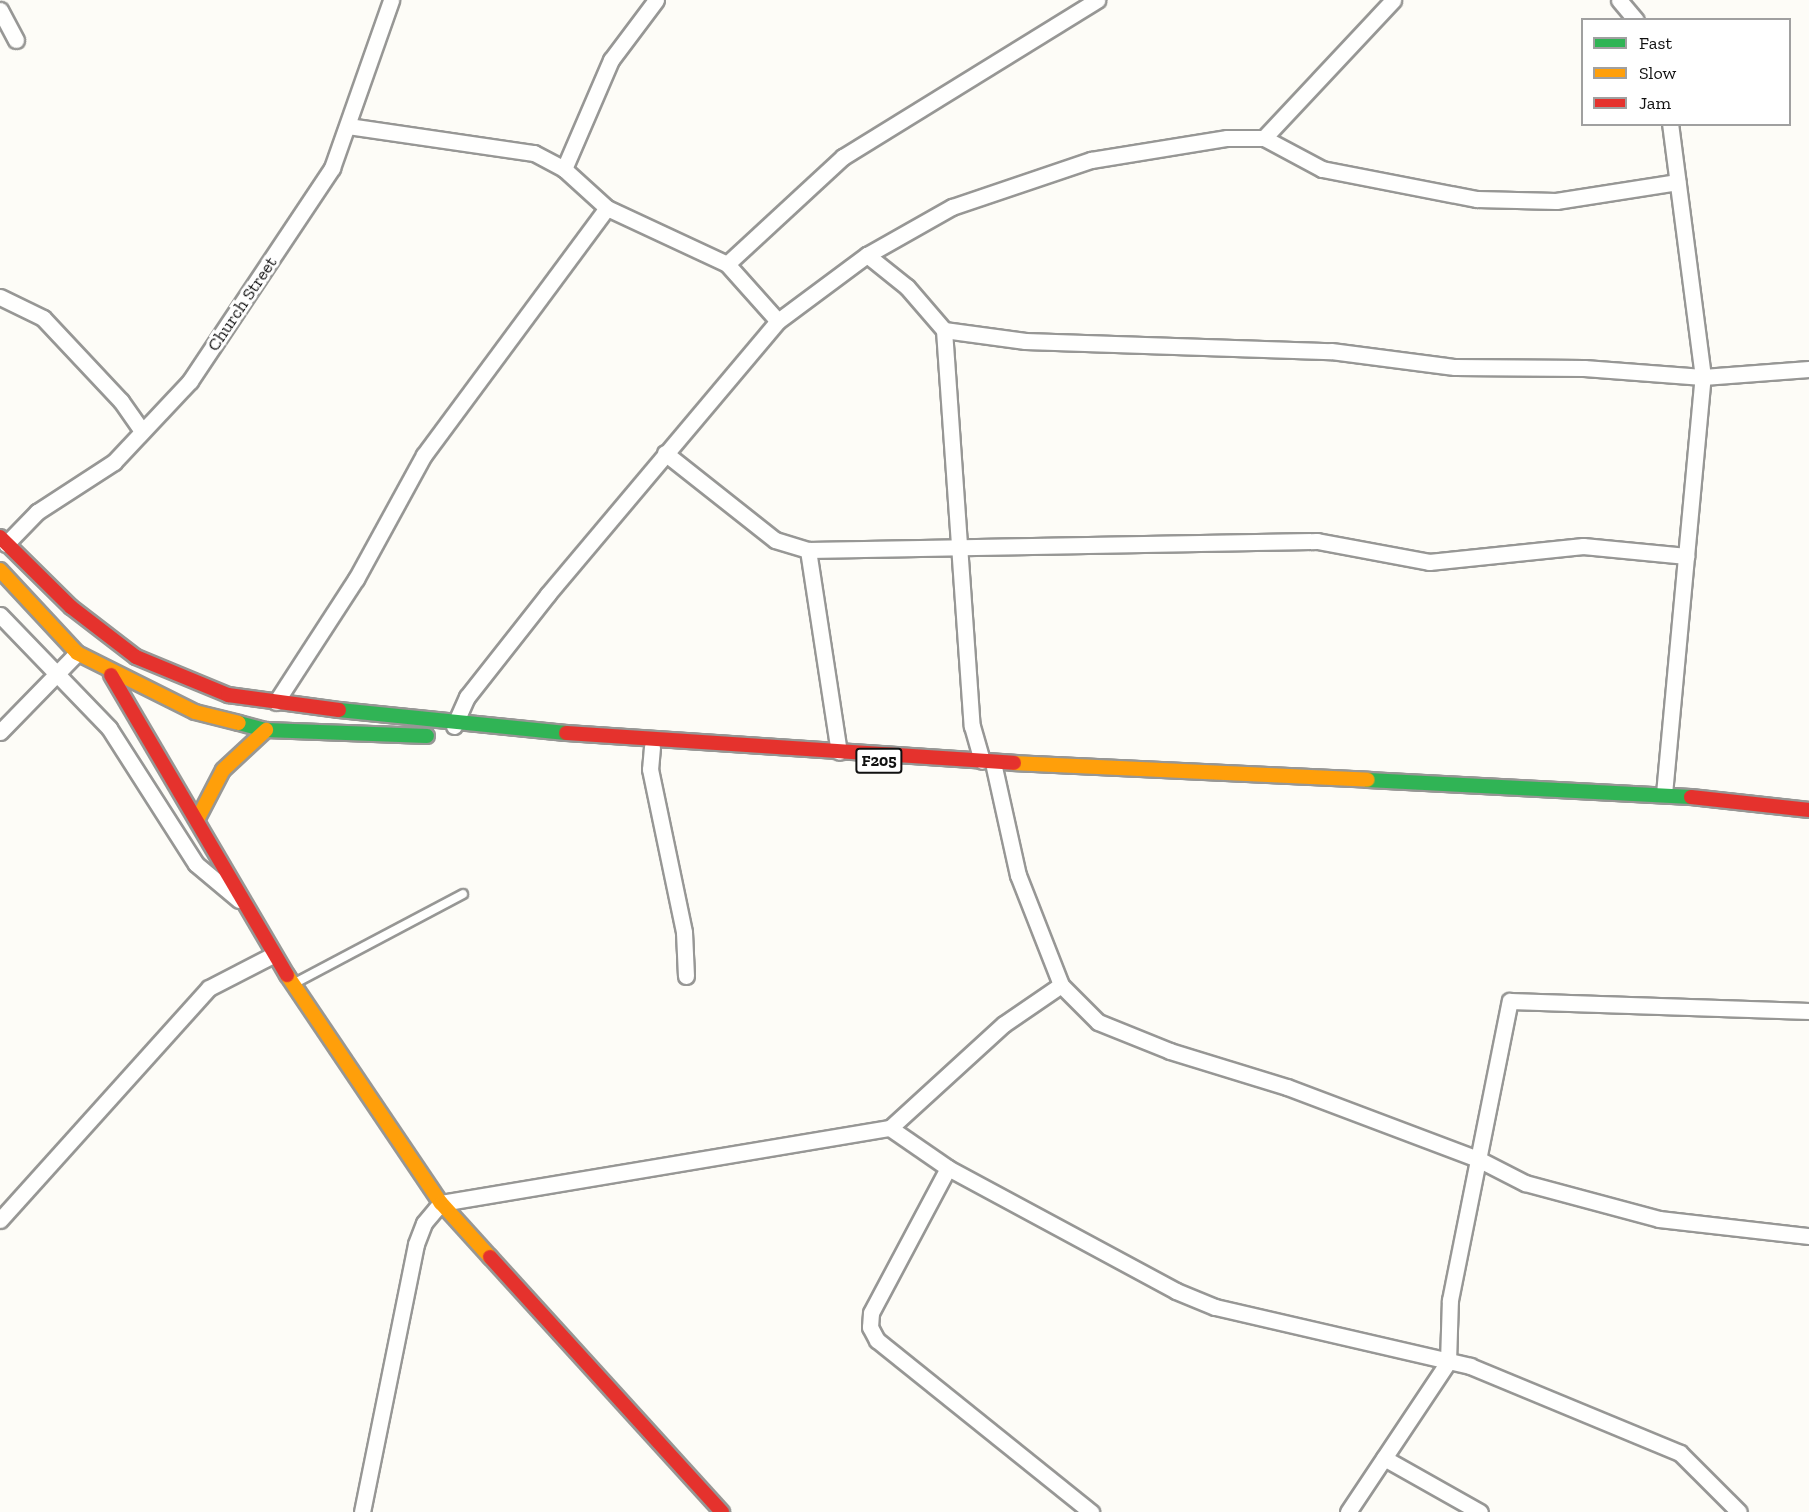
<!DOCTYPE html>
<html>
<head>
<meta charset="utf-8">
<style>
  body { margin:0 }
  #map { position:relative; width:1809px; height:1512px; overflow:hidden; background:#fdfcf7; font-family:"Zilla Slab",serif }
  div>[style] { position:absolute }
  .roads { filter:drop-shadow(2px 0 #979795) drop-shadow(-2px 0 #979795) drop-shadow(0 2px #979795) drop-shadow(0 -2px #979795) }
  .lane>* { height:8px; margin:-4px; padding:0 4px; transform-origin:4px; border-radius:4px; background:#fffffe }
  .street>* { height:15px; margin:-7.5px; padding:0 7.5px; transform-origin:7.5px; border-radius:7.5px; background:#fffffe }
  .fast>* { height:14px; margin:-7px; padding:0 7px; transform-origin:7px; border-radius:7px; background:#30b455 }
  .slow>* { height:14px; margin:-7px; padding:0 7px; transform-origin:7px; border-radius:7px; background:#ff9f0a }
  .jam>* { height:14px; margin:-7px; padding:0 7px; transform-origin:7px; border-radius:7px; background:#e5322d }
  span { translate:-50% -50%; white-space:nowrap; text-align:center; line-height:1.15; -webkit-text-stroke:6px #fff; paint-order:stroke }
  .shield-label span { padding:2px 4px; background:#fff; border:2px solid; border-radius:4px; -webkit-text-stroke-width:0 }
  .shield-label { font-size:16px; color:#111; font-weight:700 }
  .street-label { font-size:18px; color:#111 }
  .legend { position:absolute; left:1581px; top:18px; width:210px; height:108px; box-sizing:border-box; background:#fff; border:2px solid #a0a0a0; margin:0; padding:8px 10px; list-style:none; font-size:18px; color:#111 }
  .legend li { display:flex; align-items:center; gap:12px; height:30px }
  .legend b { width:30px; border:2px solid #a0a0a0 }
</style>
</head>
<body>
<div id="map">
  <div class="roads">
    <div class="lane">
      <div style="left:295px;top:983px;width:190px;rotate:-27.9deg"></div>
    </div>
    <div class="street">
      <div style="left:1619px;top:0;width:26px;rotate:50deg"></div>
      <div style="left:0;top:10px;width:34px;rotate:62deg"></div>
      <div style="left:348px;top:126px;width:188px;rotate:8.3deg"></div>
      <div style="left:534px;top:153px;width:34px;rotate:28deg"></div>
      <div style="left:564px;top:169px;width:58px;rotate:42.2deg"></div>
      <div style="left:607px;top:208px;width:132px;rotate:25deg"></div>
      <div style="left:727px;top:264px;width:76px;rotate:48.2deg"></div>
      <div style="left:1264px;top:138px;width:189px;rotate:-46.9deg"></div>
      <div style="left:564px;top:169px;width:119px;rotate:-66.7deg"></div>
      <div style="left:611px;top:60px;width:75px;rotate:-53.1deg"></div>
      <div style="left:867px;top:255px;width:51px;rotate:38.7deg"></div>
      <div style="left:907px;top:287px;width:57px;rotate:49.3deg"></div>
      <div style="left:944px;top:330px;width:397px;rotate:86deg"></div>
      <div style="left:972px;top:726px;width:36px;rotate:74deg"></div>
      <div style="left:727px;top:264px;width:158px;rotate:-42.7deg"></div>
      <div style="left:843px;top:157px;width:299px;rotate:-31.7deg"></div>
      <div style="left:0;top:297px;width:48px;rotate:26deg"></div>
      <div style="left:43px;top:318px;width:114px;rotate:46.8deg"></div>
      <div style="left:121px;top:401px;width:35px;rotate:55deg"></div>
      <div style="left:944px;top:330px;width:82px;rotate:7.7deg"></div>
      <div style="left:1025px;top:341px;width:306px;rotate:1.9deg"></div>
      <div style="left:1331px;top:351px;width:125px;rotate:7.4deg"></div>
      <div style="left:1455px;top:367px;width:129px;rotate:0.4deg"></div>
      <div style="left:1584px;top:368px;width:119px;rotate:4.3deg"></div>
      <div style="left:1703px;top:377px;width:106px;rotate:-4.3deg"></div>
      <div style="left:665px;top:453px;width:140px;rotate:38.3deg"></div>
      <div style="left:775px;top:540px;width:34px;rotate:17deg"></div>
      <div style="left:808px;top:550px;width:509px;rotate:-1.01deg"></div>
      <div style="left:1317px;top:541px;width:114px;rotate:10.6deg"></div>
      <div style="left:1429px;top:562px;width:155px;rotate:-5.9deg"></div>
      <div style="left:1583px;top:546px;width:104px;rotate:5.5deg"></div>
      <div style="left:6px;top:544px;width:45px;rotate:-45.9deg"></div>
      <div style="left:37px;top:512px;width:92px;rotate:-33deg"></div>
      <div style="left:114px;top:462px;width:111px;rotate:-46.8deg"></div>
      <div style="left:190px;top:381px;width:256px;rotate:-56.3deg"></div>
      <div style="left:332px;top:168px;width:178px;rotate:-70.6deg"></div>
      <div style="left:808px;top:550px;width:204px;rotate:81.3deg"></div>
      <div style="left:0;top:615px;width:157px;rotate:46deg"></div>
      <div style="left:109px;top:728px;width:161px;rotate:57.4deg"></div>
      <div style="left:196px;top:864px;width:56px;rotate:39.9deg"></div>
      <div style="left:276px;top:702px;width:147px;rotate:-57deg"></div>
      <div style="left:356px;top:579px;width:141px;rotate:-61.3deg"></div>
      <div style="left:424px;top:455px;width:307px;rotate:-53.5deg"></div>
      <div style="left:454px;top:726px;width:32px;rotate:-66deg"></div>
      <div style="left:467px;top:697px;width:131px;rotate:-51.8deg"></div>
      <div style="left:548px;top:594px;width:357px;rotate:-49.9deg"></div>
      <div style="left:778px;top:321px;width:111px;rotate:-36.6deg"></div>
      <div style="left:867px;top:255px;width:98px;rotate:-29.5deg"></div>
      <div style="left:952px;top:207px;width:147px;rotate:-18.7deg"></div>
      <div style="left:1091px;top:160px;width:138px;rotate:-9.2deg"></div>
      <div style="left:1227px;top:138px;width:37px"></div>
      <div style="left:1264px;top:138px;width:66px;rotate:28.1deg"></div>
      <div style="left:1322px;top:169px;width:158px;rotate:11deg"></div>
      <div style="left:1477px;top:199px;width:79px;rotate:1.5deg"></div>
      <div style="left:1556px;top:201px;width:123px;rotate:-8.9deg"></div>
      <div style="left:0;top:732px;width:110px;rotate:-45.7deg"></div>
      <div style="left:652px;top:747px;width:22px;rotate:95deg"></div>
      <div style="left:650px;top:769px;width:167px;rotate:78.2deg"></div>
      <div style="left:684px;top:932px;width:44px;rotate:87.4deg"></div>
      <div style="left:994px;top:767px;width:111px;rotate:77.5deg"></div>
      <div style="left:1018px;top:875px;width:118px;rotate:68.6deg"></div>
      <div style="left:1061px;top:985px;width:52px;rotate:45deg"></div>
      <div style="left:1098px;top:1022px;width:78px;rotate:21.9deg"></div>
      <div style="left:1170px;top:1051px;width:122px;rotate:17.1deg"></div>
      <div style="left:1287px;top:1087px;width:206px;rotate:20.7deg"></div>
      <div style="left:1480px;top:1160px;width:51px;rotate:27.1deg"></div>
      <div style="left:1525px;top:1183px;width:139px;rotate:15deg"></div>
      <div style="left:1659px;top:1219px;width:151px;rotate:6.5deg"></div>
      <div style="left:1664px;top:794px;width:419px;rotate:-84.7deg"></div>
      <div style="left:1703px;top:377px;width:255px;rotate:-97.4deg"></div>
      <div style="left:890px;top:1128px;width:70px;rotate:34.6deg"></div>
      <div style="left:948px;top:1168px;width:259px;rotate:28.3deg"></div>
      <div style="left:1176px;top:1291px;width:42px;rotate:22.3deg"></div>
      <div style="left:1215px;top:1307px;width:262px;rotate:13deg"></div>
      <div style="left:1470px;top:1366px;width:227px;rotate:22.5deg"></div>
      <div style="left:1680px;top:1453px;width:83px;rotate:45deg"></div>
      <div style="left:948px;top:1168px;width:164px;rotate:118deg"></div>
      <div style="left:871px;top:1313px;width:14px;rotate:94deg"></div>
      <div style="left:870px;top:1327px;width:15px;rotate:62deg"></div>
      <div style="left:877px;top:1340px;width:275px;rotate:38.8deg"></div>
      <div style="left:0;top:1220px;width:312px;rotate:-48deg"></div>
      <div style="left:209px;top:988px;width:72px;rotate:-27.3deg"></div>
      <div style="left:1384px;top:1458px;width:110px;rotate:29.4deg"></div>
      <div style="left:362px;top:1512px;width:273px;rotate:-78.6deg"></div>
      <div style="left:416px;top:1244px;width:22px;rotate:-69deg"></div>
      <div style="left:424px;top:1223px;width:26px;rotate:-50deg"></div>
      <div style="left:441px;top:1203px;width:455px;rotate:-9.5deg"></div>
      <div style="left:890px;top:1128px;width:154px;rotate:-42.4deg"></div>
      <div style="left:1004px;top:1024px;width:69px;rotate:-34.4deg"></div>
      <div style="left:1348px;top:1512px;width:180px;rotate:-56.3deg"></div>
      <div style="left:1448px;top:1362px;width:62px;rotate:-88.2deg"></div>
      <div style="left:1450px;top:1300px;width:305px;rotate:-78.7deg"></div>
      <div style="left:1510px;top:1001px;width:299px;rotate:1.9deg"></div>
    </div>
    <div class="fast">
      <div style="left:339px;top:710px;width:228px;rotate:5.8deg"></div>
      <div style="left:239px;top:723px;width:28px;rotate:15deg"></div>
      <div style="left:266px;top:730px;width:161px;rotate:2.1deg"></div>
      <div style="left:1368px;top:780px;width:323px;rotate:3deg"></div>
    </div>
    <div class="slow">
      <div style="left:0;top:570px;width:113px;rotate:47.1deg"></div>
      <div style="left:77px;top:653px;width:132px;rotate:26.6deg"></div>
      <div style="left:195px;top:712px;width:45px;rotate:14deg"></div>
      <div style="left:1014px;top:763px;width:354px;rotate:2.7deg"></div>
      <div style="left:197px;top:820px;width:56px;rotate:-62.5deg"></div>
      <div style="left:223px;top:770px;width:59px;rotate:-42.9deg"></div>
      <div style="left:287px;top:975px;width:275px;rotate:56deg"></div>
      <div style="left:441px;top:1203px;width:73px;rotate:47.8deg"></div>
    </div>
    <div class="jam">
      <div style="left:0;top:537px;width:100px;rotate:44.6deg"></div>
      <div style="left:71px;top:607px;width:82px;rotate:37.6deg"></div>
      <div style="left:136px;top:657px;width:100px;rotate:22.4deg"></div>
      <div style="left:228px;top:695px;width:112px;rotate:7.7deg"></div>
      <div style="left:111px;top:675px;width:348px;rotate:59.6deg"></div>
      <div style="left:566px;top:733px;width:449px;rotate:3.8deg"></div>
      <div style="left:1691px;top:797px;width:119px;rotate:6.3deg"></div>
      <div style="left:490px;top:1257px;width:345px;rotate:47.7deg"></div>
    </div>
  </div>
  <div class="shield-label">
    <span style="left:879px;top:761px">F205</span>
  </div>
  <div class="street-label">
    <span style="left:242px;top:304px;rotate:-56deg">Church Street</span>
  </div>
  <ul class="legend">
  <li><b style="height:8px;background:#30b455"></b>Fast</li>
  <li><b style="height:8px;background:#ff9f0a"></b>Slow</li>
  <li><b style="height:8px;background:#e5322d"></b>Jam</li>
  </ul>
</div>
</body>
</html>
